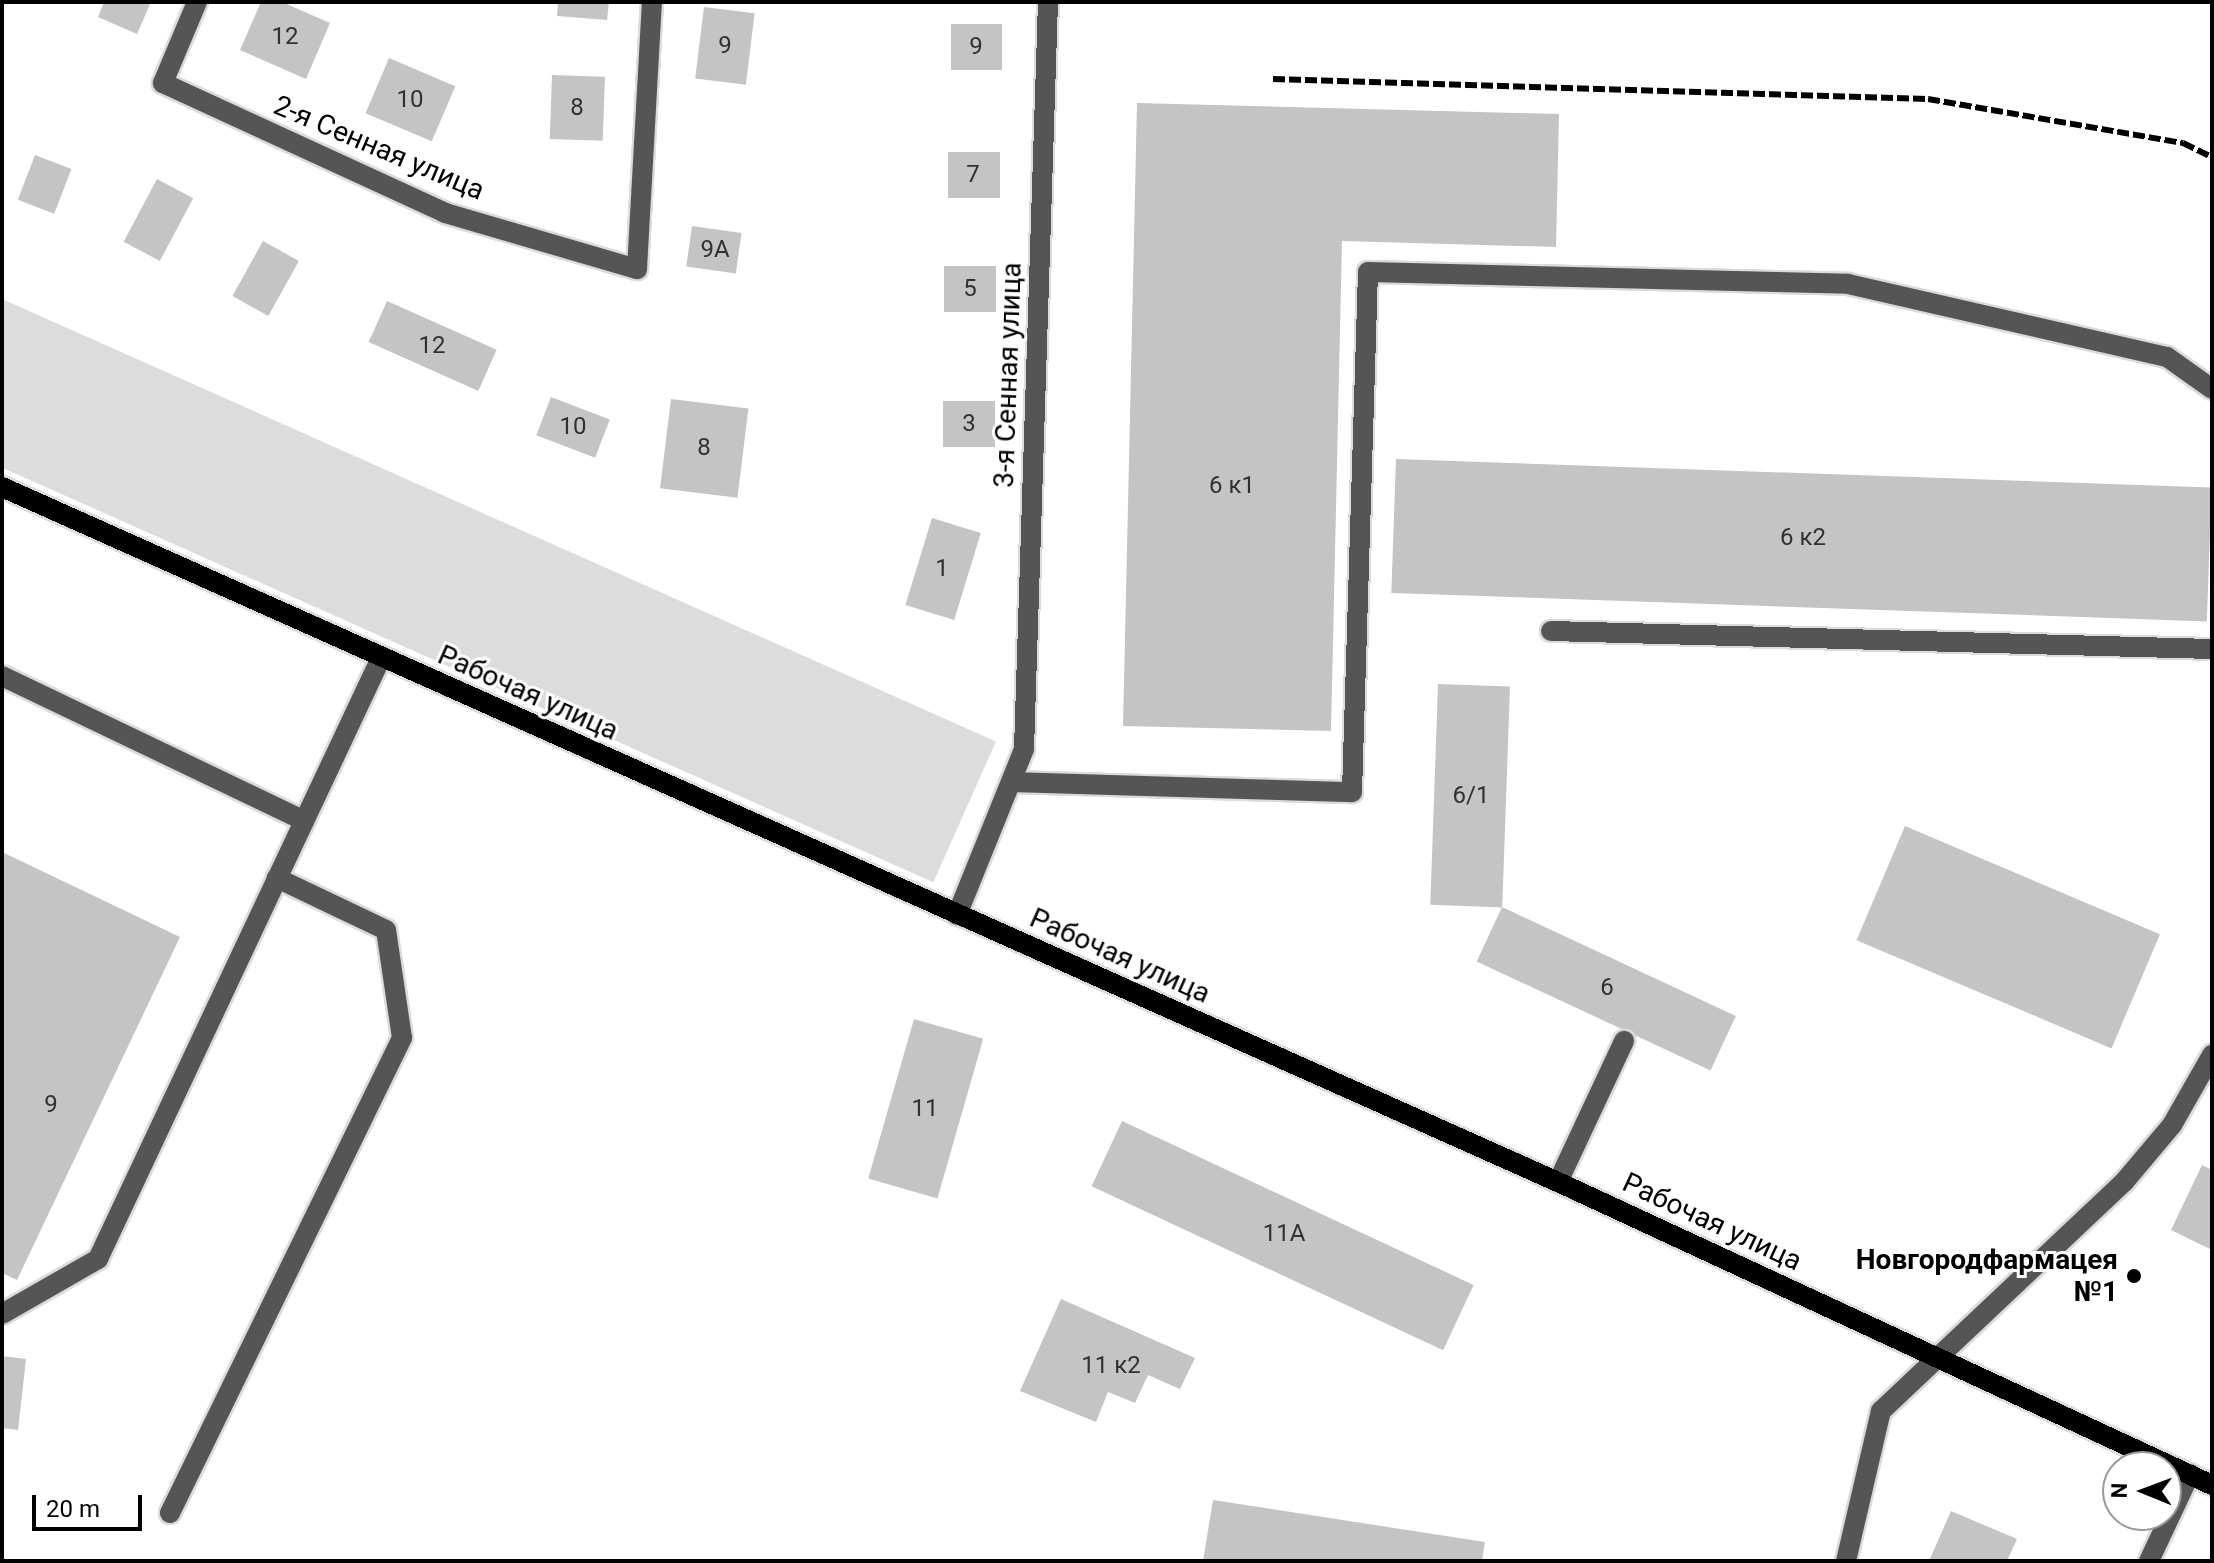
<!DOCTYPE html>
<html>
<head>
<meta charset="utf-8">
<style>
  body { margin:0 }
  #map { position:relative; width:2214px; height:1563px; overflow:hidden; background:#fff; font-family:Roboto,sans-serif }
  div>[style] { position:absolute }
  .green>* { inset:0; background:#dcdcdc; transform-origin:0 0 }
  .building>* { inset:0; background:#c4c4c4; transform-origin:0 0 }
  .roads { filter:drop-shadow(2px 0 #dbdbdb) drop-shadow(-2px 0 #dbdbdb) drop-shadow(0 2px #dbdbdb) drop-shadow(0 -2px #dbdbdb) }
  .minor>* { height:20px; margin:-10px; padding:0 10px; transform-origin:10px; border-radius:10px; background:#555 }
  .major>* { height:20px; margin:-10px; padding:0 10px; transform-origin:10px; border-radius:10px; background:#000 }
  .rail>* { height:6px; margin-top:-3px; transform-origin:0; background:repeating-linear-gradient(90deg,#000 0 12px,transparent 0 16px) }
  .dots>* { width:22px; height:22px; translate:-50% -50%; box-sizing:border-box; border:4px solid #fff; border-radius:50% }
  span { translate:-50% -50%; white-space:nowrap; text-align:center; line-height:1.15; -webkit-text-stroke:6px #fff; paint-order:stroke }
  .number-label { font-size:24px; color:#313131 }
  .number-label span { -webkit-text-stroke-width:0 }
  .street-label { font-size:28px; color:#000 }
  .poi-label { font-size:28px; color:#000; font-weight:700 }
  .right { translate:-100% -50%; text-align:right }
  .frame { position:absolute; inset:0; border:4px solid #000; pointer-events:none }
  .north { position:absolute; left:2102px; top:1451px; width:80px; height:80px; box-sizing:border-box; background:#fff; border:2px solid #999; border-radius:50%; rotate:271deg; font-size:22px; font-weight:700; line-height:32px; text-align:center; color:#000 }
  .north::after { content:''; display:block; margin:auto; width:28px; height:36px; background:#000; clip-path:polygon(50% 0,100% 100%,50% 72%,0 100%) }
  .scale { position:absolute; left:32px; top:1495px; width:110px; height:36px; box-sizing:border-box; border:4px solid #000; border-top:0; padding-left:10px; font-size:24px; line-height:28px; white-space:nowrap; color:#000; -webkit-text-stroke:6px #fff; paint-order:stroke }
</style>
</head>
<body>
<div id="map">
  <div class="green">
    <div style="left:2px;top:299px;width:1088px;height:154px;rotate:24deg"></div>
  </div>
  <div class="building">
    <div style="clip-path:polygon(104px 2px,151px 2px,137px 34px,98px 17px)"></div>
    <div style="clip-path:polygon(261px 2px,282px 2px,330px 23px,306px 79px,240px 50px)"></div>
    <div style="clip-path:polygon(558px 2px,609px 2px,607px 20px,557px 16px)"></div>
    <div style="left:704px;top:7px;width:51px;height:72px;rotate:7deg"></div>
    <div style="left:951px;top:24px;width:51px;height:46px"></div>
    <div style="left:389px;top:58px;width:72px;height:60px;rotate:23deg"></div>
    <div style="left:552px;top:75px;width:53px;height:64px;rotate:2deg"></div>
    <div style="clip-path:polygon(1137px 103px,1559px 114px,1556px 247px,1342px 241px,1331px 731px,1123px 726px)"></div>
    <div style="left:948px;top:152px;width:52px;height:46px"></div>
    <div style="left:35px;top:155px;width:39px;height:48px;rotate:21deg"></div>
    <div style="left:157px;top:179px;width:41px;height:71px;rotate:28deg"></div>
    <div style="left:692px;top:226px;width:50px;height:41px;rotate:8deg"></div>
    <div style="left:263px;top:241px;width:41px;height:63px;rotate:29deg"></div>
    <div style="left:944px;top:266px;width:52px;height:46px"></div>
    <div style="left:387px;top:301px;width:120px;height:45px;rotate:24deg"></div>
    <div style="left:551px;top:397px;width:63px;height:41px;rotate:21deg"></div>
    <div style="left:671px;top:399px;width:78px;height:90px;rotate:7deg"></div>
    <div style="left:943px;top:401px;width:52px;height:46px"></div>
    <div style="left:1396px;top:459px;width:816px;height:134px;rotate:2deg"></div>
    <div style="left:932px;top:518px;width:51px;height:91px;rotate:17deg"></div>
    <div style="left:1438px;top:684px;width:72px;height:221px;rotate:2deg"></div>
    <div style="left:1905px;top:826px;width:277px;height:124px;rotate:23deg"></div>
    <div style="clip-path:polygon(2px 852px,180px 937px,17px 1280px,2px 1273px)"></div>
    <div style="left:1502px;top:907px;width:258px;height:60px;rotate:25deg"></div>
    <div style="left:914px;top:1019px;width:72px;height:166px;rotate:16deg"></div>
    <div style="left:1122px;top:1121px;width:388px;height:72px;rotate:25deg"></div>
    <div style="clip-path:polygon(2202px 1165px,2212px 1170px,2212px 1250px,2171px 1230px)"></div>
    <div style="clip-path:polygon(1061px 1299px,1195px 1358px,1180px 1389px,1148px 1375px,1135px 1403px,1108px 1392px,1096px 1422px,1020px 1391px)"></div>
    <div style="clip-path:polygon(2px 1356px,26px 1359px,18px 1430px,2px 1428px)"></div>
    <div style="clip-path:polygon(1213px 1500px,1485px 1542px,1482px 1561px,1203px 1561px)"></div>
    <div style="clip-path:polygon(1951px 1511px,2017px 1539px,2007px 1561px,1929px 1561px)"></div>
  </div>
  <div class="roads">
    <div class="minor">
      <div style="left:197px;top:2px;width:88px;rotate:112.8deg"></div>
      <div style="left:163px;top:83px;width:311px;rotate:24.7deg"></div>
      <div style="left:445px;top:213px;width:200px;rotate:16.3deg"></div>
      <div style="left:637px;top:269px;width:267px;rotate:-86.8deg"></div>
      <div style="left:1551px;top:631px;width:661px;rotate:1.56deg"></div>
      <div style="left:2px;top:676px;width:335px;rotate:25.6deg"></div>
      <div style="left:1012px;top:782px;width:340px;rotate:1.7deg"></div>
      <div style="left:1352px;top:792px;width:520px;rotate:-88.24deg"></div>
      <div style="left:1368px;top:272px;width:480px;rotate:1.4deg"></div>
      <div style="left:1848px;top:284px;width:327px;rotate:12.9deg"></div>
      <div style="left:2167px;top:357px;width:55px;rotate:35.4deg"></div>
      <div style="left:957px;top:915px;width:179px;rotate:-68deg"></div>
      <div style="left:1024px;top:749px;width:747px;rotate:-88.16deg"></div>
      <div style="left:1558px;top:1182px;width:156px;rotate:-64.9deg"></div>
      <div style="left:2px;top:1314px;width:111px;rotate:-29.8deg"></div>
      <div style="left:98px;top:1259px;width:664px;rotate:-64.79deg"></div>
      <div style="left:170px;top:1513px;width:529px;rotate:-63.97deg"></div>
      <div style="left:402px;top:1038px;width:109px;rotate:-98.4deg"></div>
      <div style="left:386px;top:930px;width:121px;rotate:-154.5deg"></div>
      <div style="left:1846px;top:1561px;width:154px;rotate:-76.9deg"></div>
      <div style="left:1881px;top:1411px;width:334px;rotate:-43.3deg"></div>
      <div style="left:2124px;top:1182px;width:75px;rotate:-49.9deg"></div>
      <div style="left:2172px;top:1125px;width:81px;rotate:-60.3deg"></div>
      <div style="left:2149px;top:1561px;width:96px;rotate:-64.8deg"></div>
    </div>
    <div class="major">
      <div style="left:2px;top:487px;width:1704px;rotate:24.07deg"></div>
      <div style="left:1558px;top:1182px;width:721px;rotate:24.86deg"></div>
    </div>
  </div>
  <div class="rail">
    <div style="left:1273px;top:79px;width:655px;rotate:1.75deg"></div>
    <div style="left:1928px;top:99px;width:259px;rotate:9.8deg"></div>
    <div style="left:2183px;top:143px;width:32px;rotate:26deg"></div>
  </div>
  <div class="dots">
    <div style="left:2134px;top:1276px;background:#000"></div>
  </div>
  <div class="number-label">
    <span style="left:285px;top:37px">12</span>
    <span style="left:725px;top:46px">9</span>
    <span style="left:976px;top:47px">9</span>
    <span style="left:410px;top:100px">10</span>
    <span style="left:577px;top:108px">8</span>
    <span style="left:973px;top:175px">7</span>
    <span style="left:715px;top:250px">9А</span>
    <span style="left:970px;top:289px">5</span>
    <span style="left:432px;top:346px">12</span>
    <span style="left:969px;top:424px">3</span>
    <span style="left:573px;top:427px">10</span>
    <span style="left:704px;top:448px">8</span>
    <span style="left:1232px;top:486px">6 к1</span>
    <span style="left:1803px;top:538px">6 к2</span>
    <span style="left:942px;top:569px">1</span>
    <span style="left:1471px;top:796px">6/1</span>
    <span style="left:1607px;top:988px">6</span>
    <span style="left:51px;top:1105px">9</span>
    <span style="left:925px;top:1109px">11</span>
    <span style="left:1284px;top:1234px">11А</span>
    <span style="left:1111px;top:1366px">11 к2</span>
  </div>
  <div class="street-label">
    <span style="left:379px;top:148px;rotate:23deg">2-я Сенная улица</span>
    <span style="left:1008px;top:375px;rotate:-88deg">3-я Сенная улица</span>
    <span style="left:528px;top:693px;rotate:24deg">Рабочая улица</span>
    <span style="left:1120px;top:956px;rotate:24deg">Рабочая улица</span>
    <span style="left:1712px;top:1222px;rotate:25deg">Рабочая улица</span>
  </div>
  <div class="poi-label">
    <span class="right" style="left:2118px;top:1276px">Новгородфармацея<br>№1</span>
  </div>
  <div class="frame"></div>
  <div class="north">N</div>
  <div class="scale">20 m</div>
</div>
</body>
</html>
